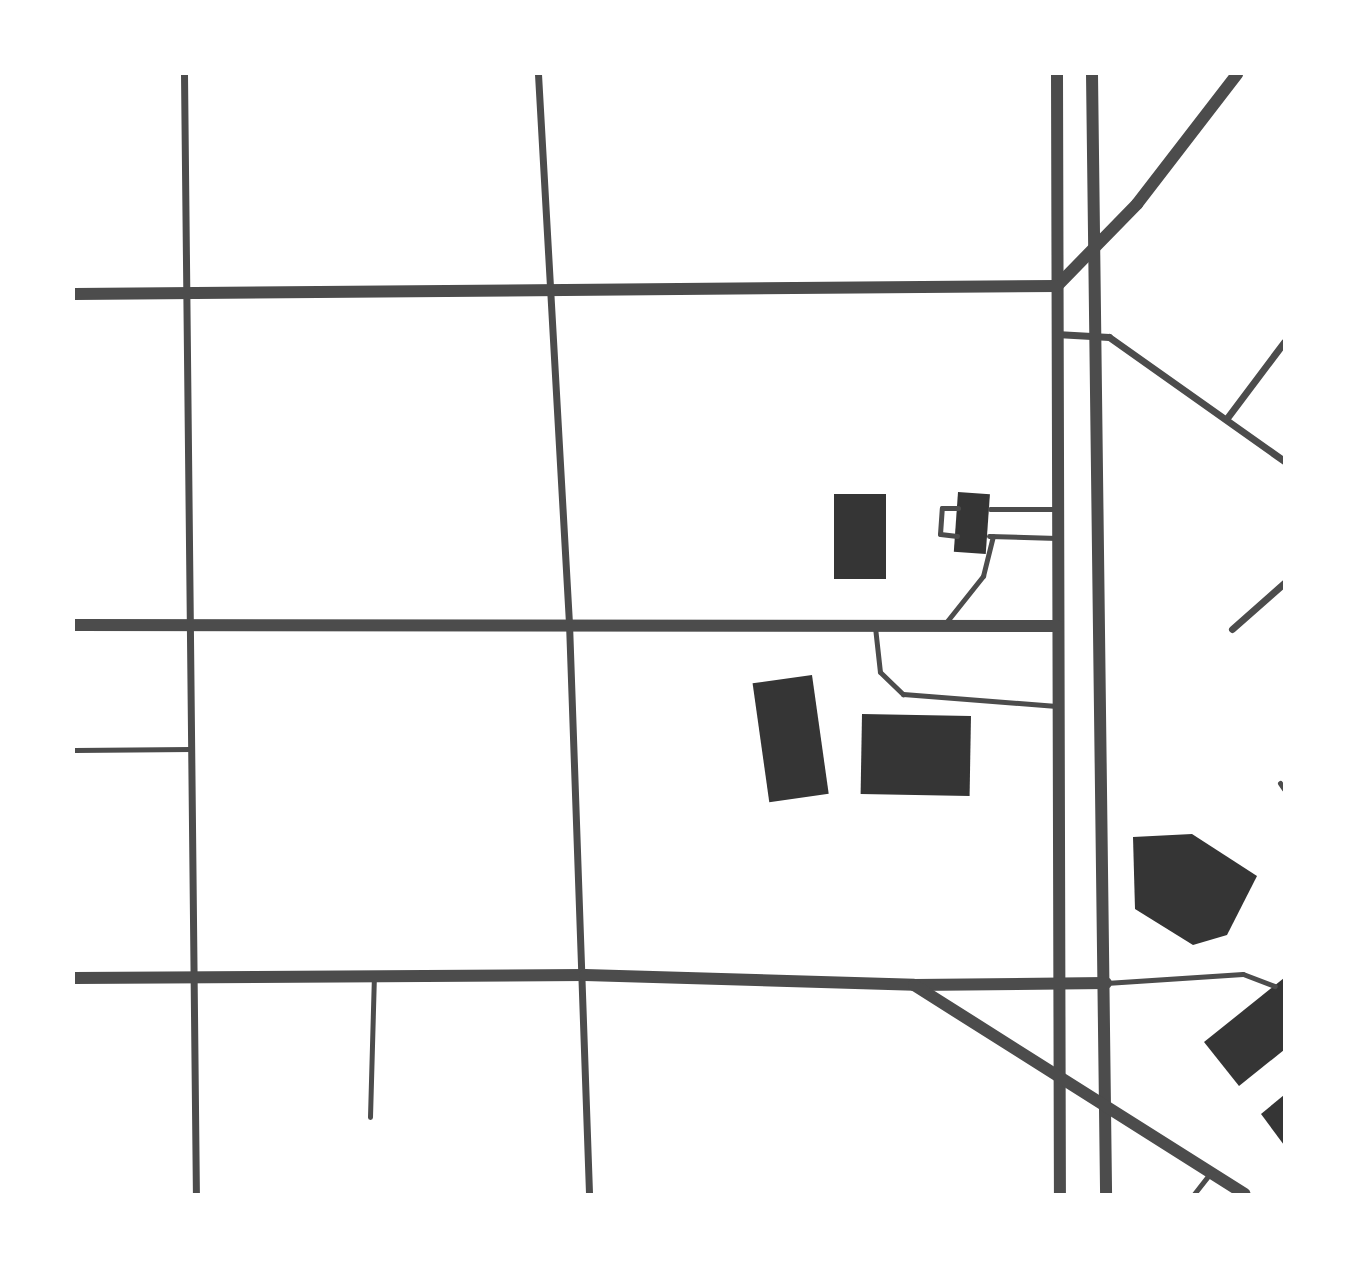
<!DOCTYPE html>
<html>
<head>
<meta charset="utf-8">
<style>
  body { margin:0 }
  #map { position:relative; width:1358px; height:1268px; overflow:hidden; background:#fff; font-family:Signika,sans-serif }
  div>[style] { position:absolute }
  .building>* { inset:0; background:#353535; transform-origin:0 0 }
  .service>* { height:5px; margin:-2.5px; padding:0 2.5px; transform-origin:2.5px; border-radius:2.5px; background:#4c4c4c }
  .minor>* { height:7px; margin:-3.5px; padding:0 3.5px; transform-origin:3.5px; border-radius:3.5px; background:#4c4c4c }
  .tertiary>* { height:12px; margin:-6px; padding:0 6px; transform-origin:6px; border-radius:6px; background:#4c4c4c }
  span { translate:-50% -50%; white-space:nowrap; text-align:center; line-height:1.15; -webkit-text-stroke:5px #fff; paint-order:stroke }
  .frame { position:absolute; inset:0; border:75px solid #fff; pointer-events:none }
</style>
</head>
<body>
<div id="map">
  <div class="building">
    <div style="left:958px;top:492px;width:32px;height:60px;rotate:4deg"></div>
    <div style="left:834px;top:494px;width:52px;height:85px"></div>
    <div style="left:812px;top:675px;width:120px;height:60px;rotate:82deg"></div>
    <div style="left:862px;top:714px;width:109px;height:80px;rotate:1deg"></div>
    <div style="clip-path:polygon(1192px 834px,1257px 876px,1227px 935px,1193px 945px,1135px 909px,1133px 837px)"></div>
    <div style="clip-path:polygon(1284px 978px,1284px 1050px,1239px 1086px,1204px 1042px)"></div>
    <div style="clip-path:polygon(1284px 1095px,1284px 1145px,1261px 1114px)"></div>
  </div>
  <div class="service">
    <div style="left:990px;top:509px;width:67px"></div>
    <div style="left:957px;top:536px;width:17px;rotate:-173deg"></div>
    <div style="left:940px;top:534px;width:26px;rotate:-86deg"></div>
    <div style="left:942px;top:508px;width:16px"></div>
    <div style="left:989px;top:536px;width:68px;rotate:1.7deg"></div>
    <div style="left:944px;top:625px;width:63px;rotate:-51.5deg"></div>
    <div style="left:983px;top:576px;width:41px;rotate:-76deg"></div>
    <div style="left:875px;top:627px;width:45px;rotate:83.7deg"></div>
    <div style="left:880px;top:672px;width:32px;rotate:44deg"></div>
    <div style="left:903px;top:694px;width:154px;rotate:4.5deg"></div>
    <div style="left:74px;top:750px;width:117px;rotate:-0.5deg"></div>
    <div style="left:1280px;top:783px;width:7px;rotate:56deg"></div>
    <div style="left:1106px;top:983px;width:137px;rotate:-3.8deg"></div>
    <div style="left:1243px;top:974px;width:34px;rotate:21deg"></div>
    <div style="left:370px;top:1117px;width:140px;rotate:-88.4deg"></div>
    <div style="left:1194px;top:1194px;width:24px;rotate:-52deg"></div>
  </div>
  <div class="minor">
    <div style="left:184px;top:74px;width:1120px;rotate:89.39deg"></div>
    <div style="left:538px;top:74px;width:550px;rotate:86.77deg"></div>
    <div style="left:569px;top:623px;width:571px;rotate:87.99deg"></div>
    <div style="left:1056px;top:334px;width:53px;rotate:3.2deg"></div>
    <div style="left:1109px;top:337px;width:214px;rotate:35.3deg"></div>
    <div style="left:1227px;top:418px;width:95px;rotate:-53.1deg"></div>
    <div style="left:1232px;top:629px;width:69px;rotate:-41.5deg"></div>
  </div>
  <div class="tertiary">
    <div style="left:1057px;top:74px;width:1120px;rotate:89.85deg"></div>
    <div style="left:1092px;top:74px;width:1120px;rotate:89.28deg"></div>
    <div style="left:1057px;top:286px;width:115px;rotate:-45.7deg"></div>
    <div style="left:1137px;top:204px;width:164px;rotate:-52.4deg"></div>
    <div style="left:74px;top:294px;width:983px;rotate:-0.47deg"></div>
    <div style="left:74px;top:625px;width:983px;rotate:0.06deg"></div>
    <div style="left:74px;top:978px;width:511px;rotate:-0.34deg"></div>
    <div style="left:585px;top:975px;width:329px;rotate:1.7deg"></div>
    <div style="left:914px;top:985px;width:192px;rotate:-0.6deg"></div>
    <div style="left:914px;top:985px;width:391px;rotate:32.3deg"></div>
  </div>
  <div class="frame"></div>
</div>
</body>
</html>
